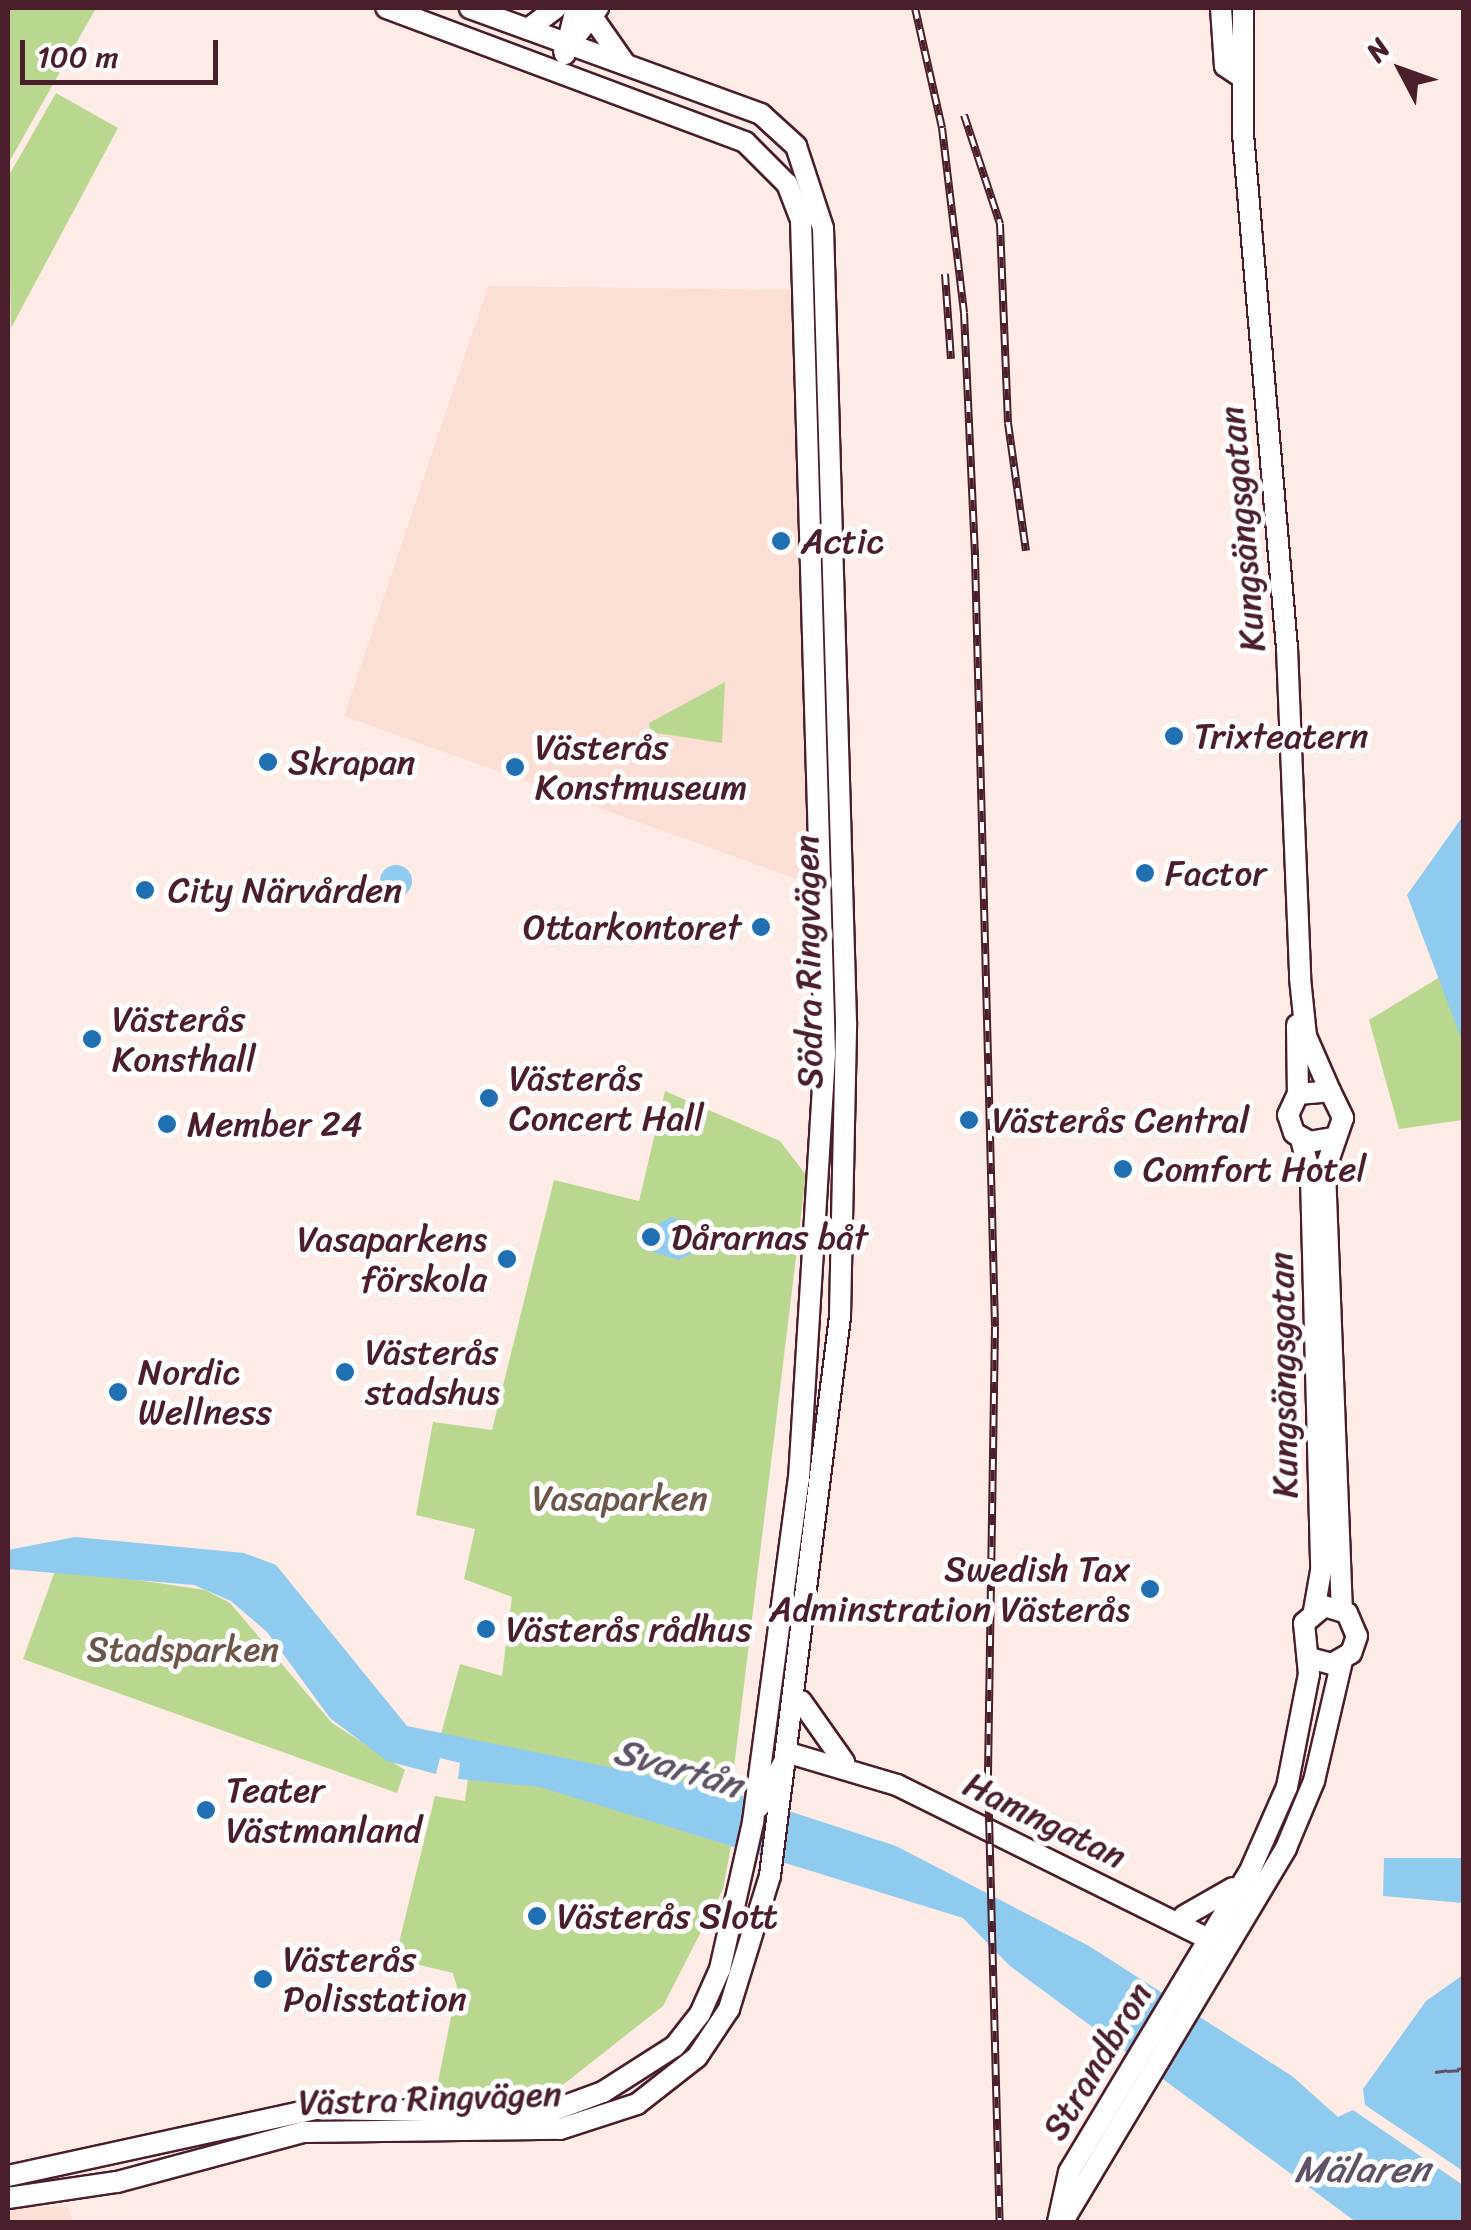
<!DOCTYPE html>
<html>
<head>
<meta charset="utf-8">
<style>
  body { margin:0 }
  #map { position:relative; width:1471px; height:2230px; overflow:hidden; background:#fdece6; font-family:Sriracha,sans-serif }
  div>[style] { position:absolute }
  .built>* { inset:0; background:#fbdfd4 }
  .green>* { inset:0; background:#bad78f }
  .water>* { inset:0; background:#8fcaef }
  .round { border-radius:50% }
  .ferry>* { height:2.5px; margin-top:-1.25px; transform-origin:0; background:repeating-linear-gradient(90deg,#5f5266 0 12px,transparent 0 22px) }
  .roads { filter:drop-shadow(2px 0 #4a1f2b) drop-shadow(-2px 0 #4a1f2b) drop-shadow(0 2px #4a1f2b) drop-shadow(0 -2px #4a1f2b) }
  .secondary>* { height:20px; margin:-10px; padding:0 10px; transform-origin:10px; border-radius:10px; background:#fff }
  .rail>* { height:8px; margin-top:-4px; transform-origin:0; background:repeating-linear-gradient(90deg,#fff 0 11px,#4a1f2b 0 22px); box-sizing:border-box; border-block:2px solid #4a1f2b }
  .dots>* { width:28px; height:28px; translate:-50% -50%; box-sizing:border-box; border:5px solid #fff; border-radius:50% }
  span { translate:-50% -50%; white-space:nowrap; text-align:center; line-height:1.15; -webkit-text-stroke:10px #fff; paint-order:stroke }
  .street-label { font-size:35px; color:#4a1f2b }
  .poi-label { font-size:35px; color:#4a1f2b }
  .left { translate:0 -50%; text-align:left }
  .right { translate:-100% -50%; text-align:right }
  .park-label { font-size:35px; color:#6c5649 }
  .water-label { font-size:38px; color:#5f5266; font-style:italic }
  .frame { position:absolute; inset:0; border:10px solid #4a1f2b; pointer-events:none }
  .north { position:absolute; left:1351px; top:20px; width:100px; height:100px; -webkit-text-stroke:8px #fff; paint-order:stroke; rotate:311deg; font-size:28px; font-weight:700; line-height:40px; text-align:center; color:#4a1f2b }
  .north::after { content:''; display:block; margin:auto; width:35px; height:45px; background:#4a1f2b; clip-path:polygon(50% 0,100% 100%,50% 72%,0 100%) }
  .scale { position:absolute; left:20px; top:40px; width:198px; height:45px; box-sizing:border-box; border:5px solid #4a1f2b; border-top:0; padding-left:12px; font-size:30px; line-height:35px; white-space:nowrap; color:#4a1f2b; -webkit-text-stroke:8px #fff; paint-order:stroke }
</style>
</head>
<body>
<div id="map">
  <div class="built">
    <div style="clip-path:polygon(488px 286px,795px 290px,813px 871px,802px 881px,344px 716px)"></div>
    <div style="clip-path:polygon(68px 2206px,73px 2222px,8px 2222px,8px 2208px)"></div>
  </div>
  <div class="green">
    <div style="clip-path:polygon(8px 8px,96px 8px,8px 164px)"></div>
    <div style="clip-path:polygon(56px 93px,118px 128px,11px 328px,8px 177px)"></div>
    <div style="clip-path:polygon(725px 682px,722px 743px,650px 732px,649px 723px)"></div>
    <div style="clip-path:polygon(1440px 977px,1463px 1038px,1463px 1120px,1399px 1129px,1369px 1020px)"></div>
    <div style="clip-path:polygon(665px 1091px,780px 1141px,806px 1175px,731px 1792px,441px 1734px,460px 1664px,502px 1676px,512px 1597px,464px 1579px,475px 1529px,416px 1515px,433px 1422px,492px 1430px,554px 1180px,639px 1201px)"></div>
    <div style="clip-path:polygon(56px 1568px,205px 1590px,230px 1603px,332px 1723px,405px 1770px,397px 1793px,23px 1659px)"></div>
    <div style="clip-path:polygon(468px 1779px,540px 1786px,731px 1846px,723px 1889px,663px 2006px,550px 2095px,435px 2097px,457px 1987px,453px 1973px,395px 1959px,435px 1796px,465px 1801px)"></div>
  </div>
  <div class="water">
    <div style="clip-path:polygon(1463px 816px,1463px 1043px,1407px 895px)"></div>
    <div class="round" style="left:380px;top:865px;width:32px;height:32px"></div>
    <div style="clip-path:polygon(671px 1217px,693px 1224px,702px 1237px,696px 1251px,679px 1260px,640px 1248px,641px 1234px)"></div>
    <div style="clip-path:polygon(75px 1537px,244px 1553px,276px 1565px,407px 1726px,731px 1792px,896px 1846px,1089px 1946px,1292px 2076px,1338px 2117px,1353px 2110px,1463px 2185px,1463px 2222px,1356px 2222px,1010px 1966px,963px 1918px,540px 1787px,458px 1779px,460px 1763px,440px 1758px,436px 1774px,387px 1761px,330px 1718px,267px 1632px,231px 1601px,194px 1585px,8px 1569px,8px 1550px)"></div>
    <div style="clip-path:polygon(1384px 1858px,1463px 1858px,1463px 1903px,1383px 1896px)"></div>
    <div style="clip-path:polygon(1463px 1975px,1464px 1975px,1463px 2171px,1365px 2105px,1363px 2089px,1426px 2001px)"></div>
  </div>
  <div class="ferry">
    <div style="left:1447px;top:2071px;width:17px;rotate:-3deg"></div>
    <div style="left:1435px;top:2072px;width:29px;rotate:-8deg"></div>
  </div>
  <div class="roads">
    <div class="secondary">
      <div style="left:1221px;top:8px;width:58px;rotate:86.1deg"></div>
      <div style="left:1225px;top:66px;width:18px;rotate:34deg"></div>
      <div style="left:1243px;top:8px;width:126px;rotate:90deg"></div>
      <div style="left:1243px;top:134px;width:516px;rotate:85.11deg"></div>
      <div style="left:1287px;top:648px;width:330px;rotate:87.7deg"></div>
      <div style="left:1300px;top:978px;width:58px;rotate:84.1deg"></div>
      <div style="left:1306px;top:1036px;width:60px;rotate:66.4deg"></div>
      <div style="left:593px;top:18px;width:57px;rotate:54.9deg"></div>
      <div style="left:528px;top:29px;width:35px;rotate:-37deg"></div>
      <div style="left:564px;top:51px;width:55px;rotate:-51.7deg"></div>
      <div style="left:565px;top:54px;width:47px;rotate:-76.6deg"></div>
      <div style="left:1297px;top:1025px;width:69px;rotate:89.2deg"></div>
      <div style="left:1332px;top:1138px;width:22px;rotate:170deg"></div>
      <div style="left:1310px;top:1142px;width:18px;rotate:-151deg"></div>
      <div style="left:1294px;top:1133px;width:19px;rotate:-108deg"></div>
      <div style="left:1288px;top:1115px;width:23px;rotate:-65deg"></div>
      <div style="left:1298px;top:1094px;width:32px;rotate:-5deg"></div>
      <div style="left:1330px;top:1091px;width:30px;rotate:64deg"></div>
      <div style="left:1343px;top:1118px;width:55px;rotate:109.1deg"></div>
      <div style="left:1325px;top:1170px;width:439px;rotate:87.8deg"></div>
      <div style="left:1301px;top:1139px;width:40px;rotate:75.6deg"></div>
      <div style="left:1311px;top:1178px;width:393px;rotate:88.5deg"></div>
      <div style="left:1321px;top:1571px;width:40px;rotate:100deg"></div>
      <div style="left:801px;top:1701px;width:75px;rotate:54.8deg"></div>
      <div style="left:789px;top:1753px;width:113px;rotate:16.5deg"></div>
      <div style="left:897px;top:1785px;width:347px;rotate:26.3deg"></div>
      <div style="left:759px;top:1807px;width:62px;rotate:-60.9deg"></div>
      <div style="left:1184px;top:1916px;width:56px;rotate:-29.7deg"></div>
      <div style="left:8px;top:2176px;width:315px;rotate:-12.3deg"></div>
      <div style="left:316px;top:2109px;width:230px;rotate:1deg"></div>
      <div style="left:546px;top:2113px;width:61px;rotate:-20.2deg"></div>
      <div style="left:603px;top:2092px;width:85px;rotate:-32.6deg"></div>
      <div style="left:675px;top:2046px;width:41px;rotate:-52deg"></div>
      <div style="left:700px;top:2014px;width:49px;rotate:-66deg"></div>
      <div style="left:720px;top:1969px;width:151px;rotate:-77.3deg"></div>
      <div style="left:753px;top:1822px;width:346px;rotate:-82.4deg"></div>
      <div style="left:799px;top:1479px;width:427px;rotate:-86.5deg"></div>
      <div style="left:825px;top:1053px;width:833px;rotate:-91.65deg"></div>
      <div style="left:801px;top:220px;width:39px;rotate:-111deg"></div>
      <div style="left:787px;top:184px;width:59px;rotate:-135deg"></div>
      <div style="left:745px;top:142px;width:383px;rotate:-159.5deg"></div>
      <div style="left:8px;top:2198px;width:110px;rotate:-8.4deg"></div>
      <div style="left:117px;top:2182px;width:194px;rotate:-15deg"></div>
      <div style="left:304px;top:2132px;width:256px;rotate:-0.7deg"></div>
      <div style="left:560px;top:2129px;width:81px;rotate:-18deg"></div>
      <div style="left:637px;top:2104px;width:76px;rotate:-38.1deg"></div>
      <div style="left:697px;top:2057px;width:58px;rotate:-56.3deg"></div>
      <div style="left:729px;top:2009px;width:139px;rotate:-72.9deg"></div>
      <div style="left:770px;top:1876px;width:564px;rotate:-82.87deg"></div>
      <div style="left:840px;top:1316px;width:294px;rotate:-88.8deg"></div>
      <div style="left:846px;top:1022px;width:794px;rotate:-91.66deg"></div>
      <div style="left:823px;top:228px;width:86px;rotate:-108.2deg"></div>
      <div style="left:796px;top:146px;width:47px;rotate:-137.6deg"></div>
      <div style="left:761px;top:114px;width:310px;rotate:-160deg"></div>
      <div style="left:1063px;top:2221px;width:435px;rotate:-59.1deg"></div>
      <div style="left:1286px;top:1848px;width:73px;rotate:-67.3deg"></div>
      <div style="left:1314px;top:1781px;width:123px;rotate:-76.9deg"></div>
      <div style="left:1058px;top:2222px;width:51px;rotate:-77.6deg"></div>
      <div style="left:1069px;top:2172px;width:349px;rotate:-59deg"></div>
      <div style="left:1249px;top:1873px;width:94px;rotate:-66.2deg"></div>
      <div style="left:1287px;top:1787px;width:115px;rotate:-79deg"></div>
      <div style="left:1309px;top:1674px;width:51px;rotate:-95.6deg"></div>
      <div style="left:1304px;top:1623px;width:26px;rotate:-40deg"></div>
      <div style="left:1324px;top:1606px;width:24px;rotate:17deg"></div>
      <div style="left:1347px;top:1613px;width:25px;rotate:67deg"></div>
      <div style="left:1357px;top:1636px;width:18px;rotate:109deg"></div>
      <div style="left:1351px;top:1653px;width:22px;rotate:150deg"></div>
      <div style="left:1332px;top:1664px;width:24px;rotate:-165deg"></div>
    </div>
  </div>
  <div class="rail">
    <div style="left:915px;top:8px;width:123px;rotate:77.3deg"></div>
    <div style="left:942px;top:128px;width:186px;rotate:83.2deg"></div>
    <div style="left:964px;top:313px;width:245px;rotate:87.4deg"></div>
    <div style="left:975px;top:558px;width:769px;rotate:88.51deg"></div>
    <div style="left:995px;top:1327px;width:451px;rotate:90.9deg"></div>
    <div style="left:988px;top:1778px;width:444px;rotate:88.5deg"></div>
    <div style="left:964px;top:115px;width:115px;rotate:71.7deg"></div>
    <div style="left:1000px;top:224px;width:199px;rotate:87.7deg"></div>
    <div style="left:1008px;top:423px;width:129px;rotate:82deg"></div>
    <div style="left:945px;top:274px;width:85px;rotate:86deg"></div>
  </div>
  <div class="dots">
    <div style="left:781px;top:541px;background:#1f6fb2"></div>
    <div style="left:1174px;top:736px;background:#1f6fb2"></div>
    <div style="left:268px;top:762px;background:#1f6fb2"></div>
    <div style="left:515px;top:767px;background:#1f6fb2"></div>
    <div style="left:1145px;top:873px;background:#1f6fb2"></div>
    <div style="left:145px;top:890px;background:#1f6fb2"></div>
    <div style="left:761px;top:927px;background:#1f6fb2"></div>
    <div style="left:92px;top:1039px;background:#1f6fb2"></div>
    <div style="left:489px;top:1098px;background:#1f6fb2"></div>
    <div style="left:969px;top:1120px;background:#1f6fb2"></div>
    <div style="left:167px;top:1124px;background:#1f6fb2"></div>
    <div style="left:1123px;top:1169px;background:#1f6fb2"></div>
    <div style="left:651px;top:1237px;background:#1f6fb2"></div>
    <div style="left:507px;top:1259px;background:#1f6fb2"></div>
    <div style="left:345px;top:1372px;background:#1f6fb2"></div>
    <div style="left:118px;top:1392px;background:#1f6fb2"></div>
    <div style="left:1150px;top:1589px;background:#1f6fb2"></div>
    <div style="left:486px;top:1629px;background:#1f6fb2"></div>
    <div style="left:206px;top:1810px;background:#1f6fb2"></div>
    <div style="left:537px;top:1916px;background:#1f6fb2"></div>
    <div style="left:263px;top:1979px;background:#1f6fb2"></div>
  </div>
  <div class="street-label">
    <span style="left:1242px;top:529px;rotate:-95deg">Kungsängsgatan</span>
    <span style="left:808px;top:962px;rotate:-91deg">Södra Ringvägen</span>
    <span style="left:1283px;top:1375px;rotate:-91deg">Kungsängsgatan</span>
    <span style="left:1045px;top:1820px;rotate:26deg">Hamngatan</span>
    <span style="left:1097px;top:2061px;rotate:-59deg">Strandbron</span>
    <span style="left:430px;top:2098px;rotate:-2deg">Västra Ringvägen</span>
  </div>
  <div class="poi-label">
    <span class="left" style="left:801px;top:541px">Actic</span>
    <span class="left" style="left:1194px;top:736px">Trixteatern</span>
    <span class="left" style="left:535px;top:767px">Västerås<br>Konstmuseum</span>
    <span class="left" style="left:288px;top:762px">Skrapan</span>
    <span class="left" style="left:1165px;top:873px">Factor</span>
    <span class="left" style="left:168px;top:890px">City Närvården</span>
    <span class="right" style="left:741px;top:927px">Ottarkontoret</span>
    <span class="left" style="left:112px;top:1039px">Västerås<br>Konsthall</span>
    <span class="left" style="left:509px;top:1098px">Västerås<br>Concert Hall</span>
    <span class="left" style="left:992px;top:1120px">Västerås Central</span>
    <span class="left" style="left:187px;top:1124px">Member 24</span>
    <span class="left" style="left:1143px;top:1169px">Comfort Hotel</span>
    <span class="left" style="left:671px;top:1237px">Dårarnas båt</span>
    <span class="right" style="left:487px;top:1259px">Vasaparkens<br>förskola</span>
    <span class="left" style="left:365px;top:1372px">Västerås<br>stadshus</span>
    <span class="left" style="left:138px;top:1392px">Nordic<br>Wellness</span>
    <span class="right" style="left:1130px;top:1589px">Swedish Tax<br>Adminstration Västerås</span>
    <span class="left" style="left:506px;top:1629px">Västerås rådhus</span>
    <span class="left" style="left:226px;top:1810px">Teater<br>Västmanland</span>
    <span class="left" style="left:557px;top:1916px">Västerås Slott</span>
    <span class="left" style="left:283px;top:1979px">Västerås<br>Polisstation</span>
  </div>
  <div class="park-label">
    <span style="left:620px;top:1498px">Vasaparken</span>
    <span style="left:183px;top:1649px">Stadsparken</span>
  </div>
  <div class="water-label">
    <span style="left:678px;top:1768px;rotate:16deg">Svartån</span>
    <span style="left:1362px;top:2170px">Mälaren</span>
  </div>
  <div class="frame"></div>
  <div class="north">N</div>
  <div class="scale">100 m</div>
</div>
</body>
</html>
